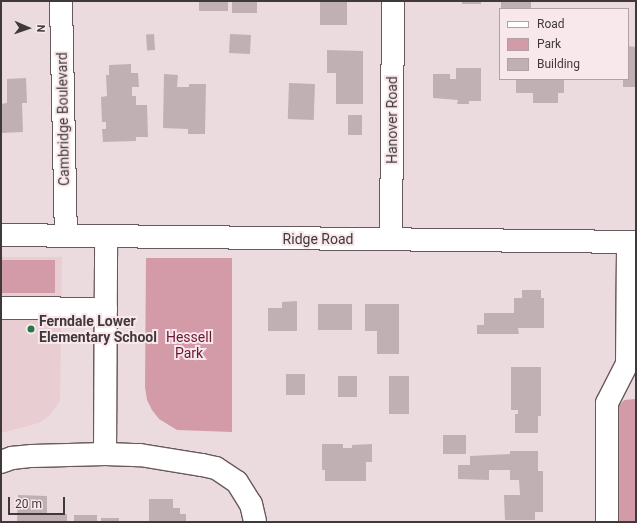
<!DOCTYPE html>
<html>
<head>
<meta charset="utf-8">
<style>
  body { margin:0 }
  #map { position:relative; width:637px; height:523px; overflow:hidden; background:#ecdbde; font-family:Roboto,sans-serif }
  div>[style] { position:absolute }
  .built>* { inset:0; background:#e8ced3 }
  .green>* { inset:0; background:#d39ba8; transform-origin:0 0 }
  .building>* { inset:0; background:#c1b0b3; transform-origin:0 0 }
  .roads { filter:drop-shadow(1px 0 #68595c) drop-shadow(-1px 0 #68595c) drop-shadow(0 1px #68595c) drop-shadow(0 -1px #68595c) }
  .minor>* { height:22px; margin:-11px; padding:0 11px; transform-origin:11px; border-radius:11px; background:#fff }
  .dots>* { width:11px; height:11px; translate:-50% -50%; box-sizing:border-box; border:2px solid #f9e8eb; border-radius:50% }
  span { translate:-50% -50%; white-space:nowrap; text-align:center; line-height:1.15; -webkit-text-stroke:4px #f9e8eb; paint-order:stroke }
  .street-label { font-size:14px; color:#40393b }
  .poi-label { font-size:14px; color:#40393b; font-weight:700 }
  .left { translate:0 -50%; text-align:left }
  .park-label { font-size:14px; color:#6b1534 }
  .frame { position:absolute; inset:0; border:2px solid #40393b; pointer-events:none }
  .legend { position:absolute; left:499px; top:8px; width:130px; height:72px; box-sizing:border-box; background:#f9e8eb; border:1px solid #afa2a5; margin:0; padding:5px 7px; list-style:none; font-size:12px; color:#40393b }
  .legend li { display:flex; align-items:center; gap:8px; height:20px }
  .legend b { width:20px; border:1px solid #afa2a5 }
  .north { position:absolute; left:8px; top:8px; width:40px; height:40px; -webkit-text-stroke:3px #f9e8eb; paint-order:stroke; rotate:92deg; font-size:11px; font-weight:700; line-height:16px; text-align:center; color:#40393b }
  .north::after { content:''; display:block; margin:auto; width:14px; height:18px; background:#40393b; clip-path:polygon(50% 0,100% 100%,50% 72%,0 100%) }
  .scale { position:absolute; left:8px; top:497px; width:57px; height:18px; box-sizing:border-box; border:2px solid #40393b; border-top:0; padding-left:5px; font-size:12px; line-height:14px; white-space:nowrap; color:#40393b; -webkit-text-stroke:3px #f9e8eb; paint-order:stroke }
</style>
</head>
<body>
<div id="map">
  <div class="built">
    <div style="clip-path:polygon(1px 257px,62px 257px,60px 401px,50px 415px,39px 423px,1px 433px)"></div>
  </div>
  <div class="green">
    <div style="clip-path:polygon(146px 258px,232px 258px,232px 432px,177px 430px,159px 419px,152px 410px,147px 400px,145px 387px)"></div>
    <div style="left:1px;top:260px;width:54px;height:33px"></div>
    <div style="clip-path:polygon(635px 399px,636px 522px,618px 522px,618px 407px,624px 400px)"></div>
  </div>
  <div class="building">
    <div style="left:199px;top:1px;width:29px;height:10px"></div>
    <div style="left:232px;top:1px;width:25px;height:12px"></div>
    <div style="left:320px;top:1px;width:27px;height:24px"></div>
    <div style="left:462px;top:1px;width:19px;height:3px"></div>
    <div style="left:501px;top:1px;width:30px;height:8px"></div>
    <div style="left:154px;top:34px;width:16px;height:8px;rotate:86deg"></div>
    <div style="left:230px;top:34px;width:21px;height:19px;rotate:3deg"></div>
    <div style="clip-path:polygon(628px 46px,636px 47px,636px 87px,623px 87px,623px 79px,628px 79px)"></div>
    <div style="clip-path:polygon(327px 50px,363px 51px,363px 104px,336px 104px,336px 73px,327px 73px)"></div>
    <div style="clip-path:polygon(131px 64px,131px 73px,138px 73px,139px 87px,132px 87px,132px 96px,136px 96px,136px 105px,147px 105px,148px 137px,136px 137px,136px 141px,103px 142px,102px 129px,106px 129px,106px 122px,102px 122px,101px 97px,107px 96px,106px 75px,109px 75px,109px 65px)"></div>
    <div style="clip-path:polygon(456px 68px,481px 68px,481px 101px,469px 101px,469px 104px,457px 104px,458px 100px,433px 98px,433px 74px,450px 74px,450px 79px,456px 79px)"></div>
    <div style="clip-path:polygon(164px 74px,178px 75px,177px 87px,189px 87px,189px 84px,206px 84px,205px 134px,188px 134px,188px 129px,163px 128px)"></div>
    <div style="clip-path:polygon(26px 78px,27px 103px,22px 103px,23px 132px,1px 133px,1px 104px,7px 103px,7px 79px)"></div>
    <div style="clip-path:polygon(516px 79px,564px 79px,564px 93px,558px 93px,558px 103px,533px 103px,533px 93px,516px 93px)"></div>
    <div style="left:289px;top:83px;width:26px;height:36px;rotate:2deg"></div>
    <div style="left:348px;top:115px;width:14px;height:20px"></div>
    <div style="clip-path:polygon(522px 290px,541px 290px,541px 298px,544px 298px,544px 328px,518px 328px,519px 334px,477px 334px,477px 325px,484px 325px,484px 313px,514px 313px,514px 298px,522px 298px)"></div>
    <div style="clip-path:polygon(297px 301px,297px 331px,268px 331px,268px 308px,282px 308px,282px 302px)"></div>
    <div style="left:318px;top:304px;width:34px;height:26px"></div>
    <div style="clip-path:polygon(365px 304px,399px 304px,399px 354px,377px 354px,377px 331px,365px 331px)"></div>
    <div style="clip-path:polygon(511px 367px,541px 367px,541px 416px,538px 416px,538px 433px,515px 433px,515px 414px,518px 414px,518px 410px,511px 410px)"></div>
    <div style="left:286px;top:374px;width:19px;height:21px"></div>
    <div style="left:338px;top:376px;width:19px;height:21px"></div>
    <div style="left:409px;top:376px;width:38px;height:20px;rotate:90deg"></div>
    <div style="left:443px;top:435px;width:23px;height:19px"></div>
    <div style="clip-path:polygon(322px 444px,343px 444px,343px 448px,352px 448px,352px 445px,372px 444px,372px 462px,366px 462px,366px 481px,325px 481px,325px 470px,322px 470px)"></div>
    <div style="clip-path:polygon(510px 451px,538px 451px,538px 471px,543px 471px,543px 512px,535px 512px,535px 520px,505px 520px,504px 495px,520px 495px,519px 480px,510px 480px,510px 470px,489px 470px,489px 480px,458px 479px,458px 465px,470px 465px,470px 456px,510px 454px)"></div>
    <div style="clip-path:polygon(18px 495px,47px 496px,47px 513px,67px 514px,67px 522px,17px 522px)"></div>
    <div style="clip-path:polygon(149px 499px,173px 499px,173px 508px,180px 508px,180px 514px,186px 514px,186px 522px,149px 522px)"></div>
    <div style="left:74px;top:515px;width:23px;height:7px"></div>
    <div style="left:101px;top:518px;width:18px;height:4px"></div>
  </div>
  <div class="roads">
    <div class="minor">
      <div style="left:61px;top:1px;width:235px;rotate:88.8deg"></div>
      <div style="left:1px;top:235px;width:635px;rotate:0.63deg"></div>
      <div style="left:391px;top:239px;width:238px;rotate:-89.5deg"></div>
      <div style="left:1px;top:308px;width:105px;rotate:0.5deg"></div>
      <div style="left:105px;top:454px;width:217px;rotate:-89.7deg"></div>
      <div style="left:1px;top:462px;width:12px;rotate:-20deg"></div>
      <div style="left:12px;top:458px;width:20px;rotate:-6deg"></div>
      <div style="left:32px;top:456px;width:73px;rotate:-1.6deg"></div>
      <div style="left:105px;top:454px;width:35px;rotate:2deg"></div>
      <div style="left:140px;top:455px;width:63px;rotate:9.2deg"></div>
      <div style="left:202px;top:465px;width:14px;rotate:12deg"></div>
      <div style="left:216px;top:468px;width:25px;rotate:34deg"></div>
      <div style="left:237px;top:482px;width:26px;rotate:58deg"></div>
      <div style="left:251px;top:504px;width:18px;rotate:77deg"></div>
      <div style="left:607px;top:522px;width:119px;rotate:-90deg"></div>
      <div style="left:607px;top:403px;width:44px;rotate:-62.9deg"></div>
      <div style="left:627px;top:364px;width:122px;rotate:-89.5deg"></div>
    </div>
  </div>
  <div class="dots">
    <div style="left:31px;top:329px;background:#277849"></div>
  </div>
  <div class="street-label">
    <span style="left:63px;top:119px;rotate:-91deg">Cambridge Boulevard</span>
    <span style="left:392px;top:120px;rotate:-90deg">Hanover Road</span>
    <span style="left:318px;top:239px">Ridge Road</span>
  </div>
  <div class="poi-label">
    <span class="left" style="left:39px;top:329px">Ferndale Lower<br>Elementary School</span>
  </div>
  <div class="park-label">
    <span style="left:189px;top:345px">Hessell<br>Park</span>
  </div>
  <div class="frame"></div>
  <ul class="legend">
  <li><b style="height:5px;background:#fff"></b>Road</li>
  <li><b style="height:11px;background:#d39ba8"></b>Park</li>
  <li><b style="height:11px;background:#c1b0b3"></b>Building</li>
  </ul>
  <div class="north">N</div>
  <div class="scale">20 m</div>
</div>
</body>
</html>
